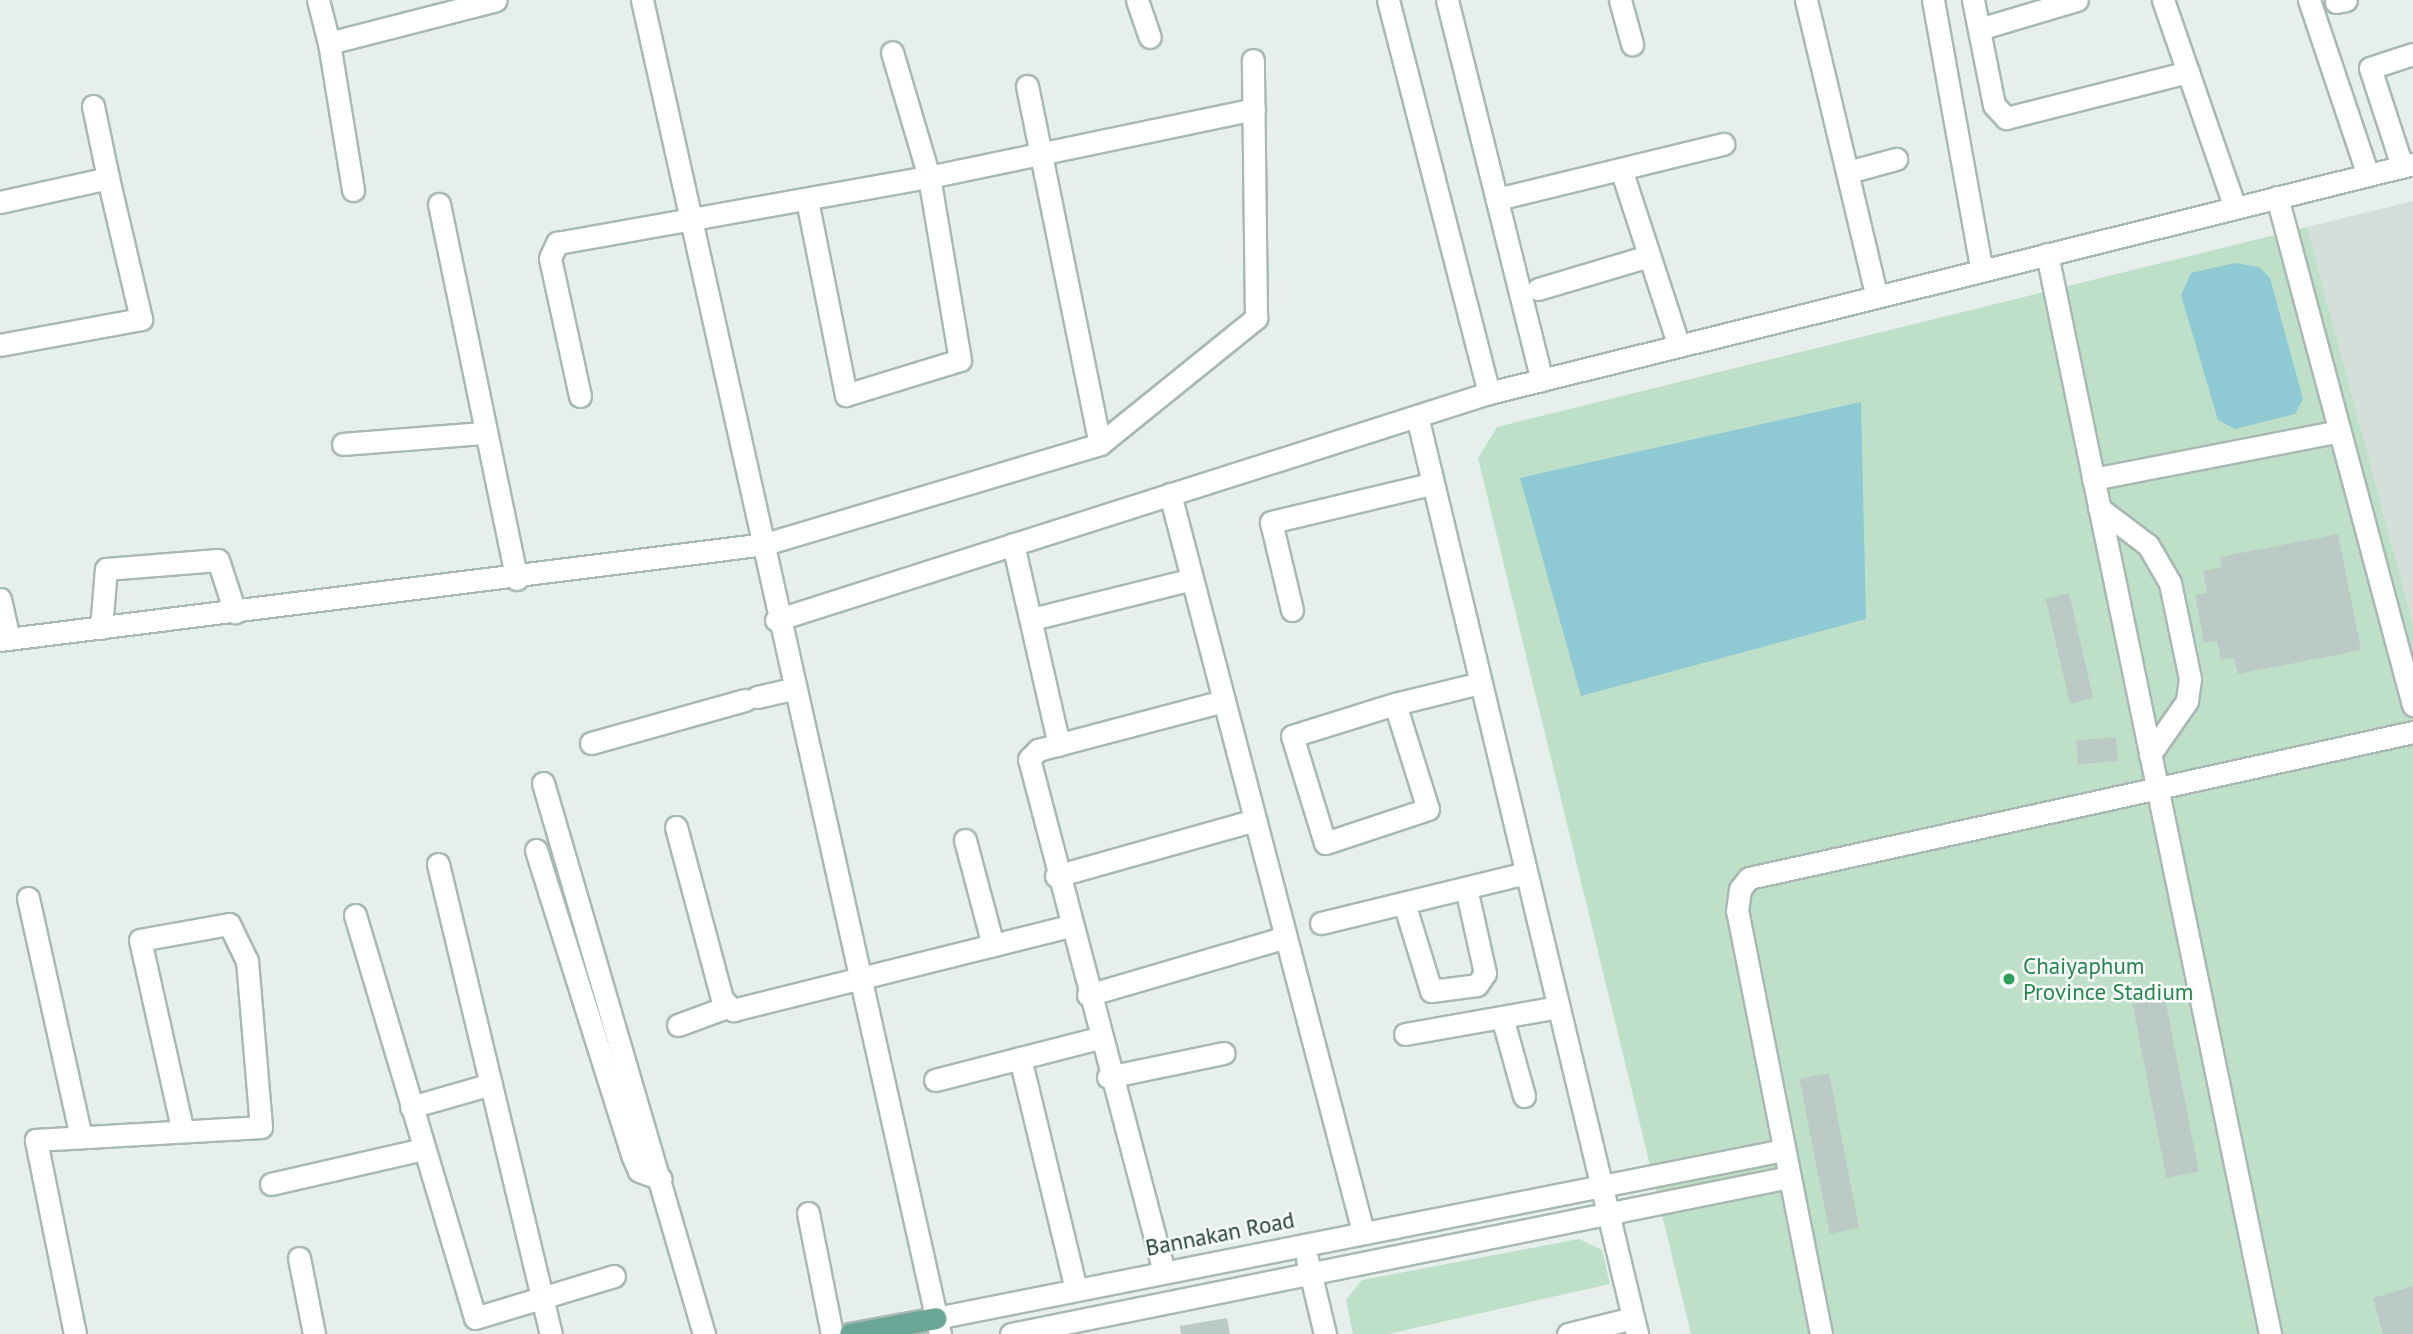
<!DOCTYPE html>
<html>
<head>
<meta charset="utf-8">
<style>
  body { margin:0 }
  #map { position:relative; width:2413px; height:1334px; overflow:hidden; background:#e6efeb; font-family:"PT Sans",sans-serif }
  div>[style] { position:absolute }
  .built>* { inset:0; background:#d4dfda }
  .green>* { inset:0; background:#bfe0c8 }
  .water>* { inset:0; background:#8ec9d4 }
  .building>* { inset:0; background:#bbcac4; transform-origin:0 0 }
  .roads { filter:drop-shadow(2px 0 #a8b8b2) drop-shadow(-2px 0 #a8b8b2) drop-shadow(0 2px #a8b8b2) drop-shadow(0 -2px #a8b8b2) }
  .minor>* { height:21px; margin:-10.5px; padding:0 10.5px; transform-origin:10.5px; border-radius:10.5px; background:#fff }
  .major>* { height:21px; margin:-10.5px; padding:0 10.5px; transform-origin:10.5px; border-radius:10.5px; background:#6aa596 }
  .dots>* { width:19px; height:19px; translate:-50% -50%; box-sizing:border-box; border:4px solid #f7fbf9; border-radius:50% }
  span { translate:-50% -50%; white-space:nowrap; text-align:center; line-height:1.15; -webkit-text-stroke:5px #f7fbf9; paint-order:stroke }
  .leisure-label { font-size:23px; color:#27864d }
  .left { translate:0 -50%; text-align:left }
  .street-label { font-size:23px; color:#24423a }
</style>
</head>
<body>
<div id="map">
  <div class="built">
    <div style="clip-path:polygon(2413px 201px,2413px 624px,2307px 227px)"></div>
  </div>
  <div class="green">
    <div style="clip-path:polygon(2307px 227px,2413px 624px,2413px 1334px,1691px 1334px,1478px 458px,1497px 427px)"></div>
    <div style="clip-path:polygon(1579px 1239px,1602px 1250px,1610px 1284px,1388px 1334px,1353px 1334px,1346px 1300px,1362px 1280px)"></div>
  </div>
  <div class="water">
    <div style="clip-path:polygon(2235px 263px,2259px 267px,2270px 278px,2303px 399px,2295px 414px,2235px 429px,2218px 420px,2181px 295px,2191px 273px)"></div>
    <div style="clip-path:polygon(1861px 402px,1866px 619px,1581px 696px,1520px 478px)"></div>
  </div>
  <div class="building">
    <div style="clip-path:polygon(2338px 534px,2361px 650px,2238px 674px,2234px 658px,2221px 660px,2217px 641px,2204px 643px,2195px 595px,2207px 593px,2203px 571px,2222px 567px,2220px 557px)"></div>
    <div style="left:2069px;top:593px;width:108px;height:24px;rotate:77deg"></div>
    <div style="left:2116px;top:737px;width:24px;height:40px;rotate:85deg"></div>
    <div style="left:2165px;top:998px;width:177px;height:33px;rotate:79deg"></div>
    <div style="left:1829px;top:1073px;width:158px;height:30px;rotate:79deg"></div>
    <div style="clip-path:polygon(2413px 1286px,2413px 1334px,2383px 1334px,2373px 1298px)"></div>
    <div style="clip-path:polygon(1227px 1318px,1230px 1334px,1181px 1334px,1180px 1326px)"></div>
  </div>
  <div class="roads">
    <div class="minor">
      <div style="left:318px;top:0;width:44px;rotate:75.7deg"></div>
      <div style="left:329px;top:43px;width:172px;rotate:-14.4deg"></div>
      <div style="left:642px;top:0;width:1367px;rotate:77.41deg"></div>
      <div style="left:1137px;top:0;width:39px;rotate:71deg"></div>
      <div style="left:1388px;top:0;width:406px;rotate:75.6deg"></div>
      <div style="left:1447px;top:0;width:392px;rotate:76deg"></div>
      <div style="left:1620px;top:0;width:46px;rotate:74.7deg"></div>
      <div style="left:1806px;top:0;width:305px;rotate:76.6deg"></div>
      <div style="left:1933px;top:0;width:275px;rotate:79.8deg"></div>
      <div style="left:1973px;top:0;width:107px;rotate:78.7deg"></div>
      <div style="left:1994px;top:105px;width:18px;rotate:47deg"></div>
      <div style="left:2006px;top:118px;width:188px;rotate:-14.2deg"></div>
      <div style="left:2163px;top:0;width:220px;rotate:70.9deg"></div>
      <div style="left:2309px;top:0;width:185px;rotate:71.4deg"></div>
      <div style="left:2336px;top:2px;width:10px;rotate:-11deg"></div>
      <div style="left:1979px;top:29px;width:102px;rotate:-16.5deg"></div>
      <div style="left:329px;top:43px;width:149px;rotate:80.7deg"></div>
      <div style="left:1027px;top:86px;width:365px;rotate:78.5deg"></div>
      <div style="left:93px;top:106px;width:74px;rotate:78.2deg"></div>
      <div style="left:2402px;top:166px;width:103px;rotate:-108.1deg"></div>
      <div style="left:2370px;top:68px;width:45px;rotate:-18deg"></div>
      <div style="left:1621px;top:169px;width:186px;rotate:71.9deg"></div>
      <div style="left:1848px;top:172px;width:50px;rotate:-15.2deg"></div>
      <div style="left:2277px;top:197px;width:526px;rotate:75.01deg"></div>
      <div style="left:1497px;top:199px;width:233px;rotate:-13.7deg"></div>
      <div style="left:807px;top:200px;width:199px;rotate:78.7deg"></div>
      <div style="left:846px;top:395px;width:119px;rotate:-17.1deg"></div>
      <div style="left:960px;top:360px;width:186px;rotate:-99.6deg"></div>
      <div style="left:929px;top:177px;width:130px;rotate:-106.5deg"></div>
      <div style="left:0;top:202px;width:111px;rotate:-12.5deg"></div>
      <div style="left:108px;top:178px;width:145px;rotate:76.8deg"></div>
      <div style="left:141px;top:319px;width:143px;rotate:169.6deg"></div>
      <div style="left:439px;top:204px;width:383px;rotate:78.3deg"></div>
      <div style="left:2047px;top:254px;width:1103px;rotate:78.33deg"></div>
      <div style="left:1538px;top:289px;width:116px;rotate:-16.6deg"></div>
      <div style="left:580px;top:396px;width:141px;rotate:-102.3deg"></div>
      <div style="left:550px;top:258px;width:17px;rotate:-65deg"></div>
      <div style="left:557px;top:243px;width:378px;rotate:-10.1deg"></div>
      <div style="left:929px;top:177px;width:332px;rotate:-11.8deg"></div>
      <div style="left:1417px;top:416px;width:944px;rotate:76.52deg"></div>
      <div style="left:343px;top:444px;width:139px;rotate:-4.5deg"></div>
      <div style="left:2093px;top:479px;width:251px;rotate:-11deg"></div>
      <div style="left:1170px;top:494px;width:763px;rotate:75.34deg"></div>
      <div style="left:2099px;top:508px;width:61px;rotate:37.1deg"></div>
      <div style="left:2148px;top:545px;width:44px;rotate:59.9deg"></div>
      <div style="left:2170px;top:583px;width:98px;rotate:78.2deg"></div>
      <div style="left:2190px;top:679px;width:22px;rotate:98deg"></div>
      <div style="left:2187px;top:701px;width:65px;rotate:124.9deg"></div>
      <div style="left:1013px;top:544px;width:206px;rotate:77.1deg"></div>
      <div style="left:0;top:599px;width:41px;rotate:77.3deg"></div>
      <div style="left:1292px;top:610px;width:90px;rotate:-103.4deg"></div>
      <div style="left:1271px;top:522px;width:164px;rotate:-13.4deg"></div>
      <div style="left:1032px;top:619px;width:165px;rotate:-14deg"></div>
      <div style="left:776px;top:620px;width:748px;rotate:-17.66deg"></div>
      <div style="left:1489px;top:393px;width:952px;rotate:-13.92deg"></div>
      <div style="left:101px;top:628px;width:59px;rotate:-85.2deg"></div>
      <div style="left:106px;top:569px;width:112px;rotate:-4.6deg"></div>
      <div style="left:218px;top:560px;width:55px;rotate:71.9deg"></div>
      <div style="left:0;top:640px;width:771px;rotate:-7.15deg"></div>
      <div style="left:765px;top:544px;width:350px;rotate:-16.6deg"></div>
      <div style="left:1100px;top:444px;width:201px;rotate:-38.9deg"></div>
      <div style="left:1256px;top:318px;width:258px;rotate:-90.7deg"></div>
      <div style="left:757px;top:697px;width:36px;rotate:-13deg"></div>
      <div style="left:1395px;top:704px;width:110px;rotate:72.6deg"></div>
      <div style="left:1428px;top:809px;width:108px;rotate:161.7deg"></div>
      <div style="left:1325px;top:843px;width:112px;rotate:-107.1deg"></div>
      <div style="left:1292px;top:736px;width:108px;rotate:-17.3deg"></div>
      <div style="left:1395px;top:704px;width:88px;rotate:-13.9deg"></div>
      <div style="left:591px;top:743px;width:160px;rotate:-15.6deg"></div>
      <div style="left:543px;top:783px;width:574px;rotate:73.71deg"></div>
      <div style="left:676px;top:827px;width:178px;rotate:75deg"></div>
      <div style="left:722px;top:999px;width:16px;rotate:45deg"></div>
      <div style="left:733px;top:1010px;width:347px;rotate:-14deg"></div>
      <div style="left:965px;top:840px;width:109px;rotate:75.1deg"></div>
      <div style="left:536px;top:850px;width:320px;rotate:72.5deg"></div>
      <div style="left:632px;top:1155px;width:17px;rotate:66deg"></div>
      <div style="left:639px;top:1171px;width:23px;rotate:20deg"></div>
      <div style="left:438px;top:864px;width:483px;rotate:76.5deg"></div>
      <div style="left:1056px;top:876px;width:207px;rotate:-15.7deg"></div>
      <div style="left:28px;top:898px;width:245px;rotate:77.5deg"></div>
      <div style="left:1404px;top:903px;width:92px;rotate:72.9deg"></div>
      <div style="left:1431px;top:991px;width:46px;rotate:-7.4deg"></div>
      <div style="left:1477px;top:985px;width:14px;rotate:-56deg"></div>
      <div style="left:1485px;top:973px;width:87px;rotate:-102.6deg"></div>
      <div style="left:355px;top:915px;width:420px;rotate:73.4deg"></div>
      <div style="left:475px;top:1318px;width:145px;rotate:-16.8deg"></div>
      <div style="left:1321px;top:923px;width:211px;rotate:-13.7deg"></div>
      <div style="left:1088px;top:995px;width:206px;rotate:-16.3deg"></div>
      <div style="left:1502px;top:1017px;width:82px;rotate:74.4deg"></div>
      <div style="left:678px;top:1025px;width:52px;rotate:-20.2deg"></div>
      <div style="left:1405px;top:1034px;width:155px;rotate:-10deg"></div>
      <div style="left:1020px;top:1058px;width:238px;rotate:76.4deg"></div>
      <div style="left:1108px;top:1077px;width:118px;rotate:-11.7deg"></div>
      <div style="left:935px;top:1080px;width:169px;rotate:-14.4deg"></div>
      <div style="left:411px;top:1107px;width:83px;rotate:-16deg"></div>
      <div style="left:271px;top:1184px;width:157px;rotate:-12.9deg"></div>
      <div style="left:808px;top:1213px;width:123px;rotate:78.8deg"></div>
      <div style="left:299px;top:1258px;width:77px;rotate:78.8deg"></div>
      <div style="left:1307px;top:1259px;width:77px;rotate:76.5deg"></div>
      <div style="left:1164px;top:1272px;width:530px;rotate:-104.74deg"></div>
      <div style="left:1029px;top:759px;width:13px;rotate:-45deg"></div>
      <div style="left:1038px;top:750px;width:192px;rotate:-14.8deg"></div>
      <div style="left:936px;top:1318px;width:864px;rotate:-11.21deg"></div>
      <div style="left:75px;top:1334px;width:198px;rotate:-101.4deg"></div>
      <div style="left:36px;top:1140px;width:225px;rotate:-3.3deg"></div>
      <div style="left:261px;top:1127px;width:167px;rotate:-94.8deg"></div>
      <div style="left:247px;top:961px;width:41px;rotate:-115.9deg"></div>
      <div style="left:229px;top:924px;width:90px;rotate:169.8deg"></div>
      <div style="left:140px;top:940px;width:193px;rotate:77.4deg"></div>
      <div style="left:1011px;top:1334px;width:794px;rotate:-11.41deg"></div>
      <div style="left:1568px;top:1334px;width:67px;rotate:-13.8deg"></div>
      <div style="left:1821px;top:1334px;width:431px;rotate:-101.2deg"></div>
      <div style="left:1737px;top:911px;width:22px;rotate:-82deg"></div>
      <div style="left:1740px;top:889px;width:14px;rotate:-51deg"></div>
      <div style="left:1749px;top:878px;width:680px;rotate:-12.4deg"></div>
    </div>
    <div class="major">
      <div style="left:850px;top:1334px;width:87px;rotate:-10.5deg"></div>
    </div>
  </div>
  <div class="dots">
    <div style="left:2009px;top:979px;background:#2e9e5b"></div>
  </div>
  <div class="leisure-label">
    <span class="left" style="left:2023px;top:979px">Chaiyaphum<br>Province Stadium</span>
  </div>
  <div class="street-label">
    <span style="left:1220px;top:1234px;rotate:-11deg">Bannakan Road</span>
  </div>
</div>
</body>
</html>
